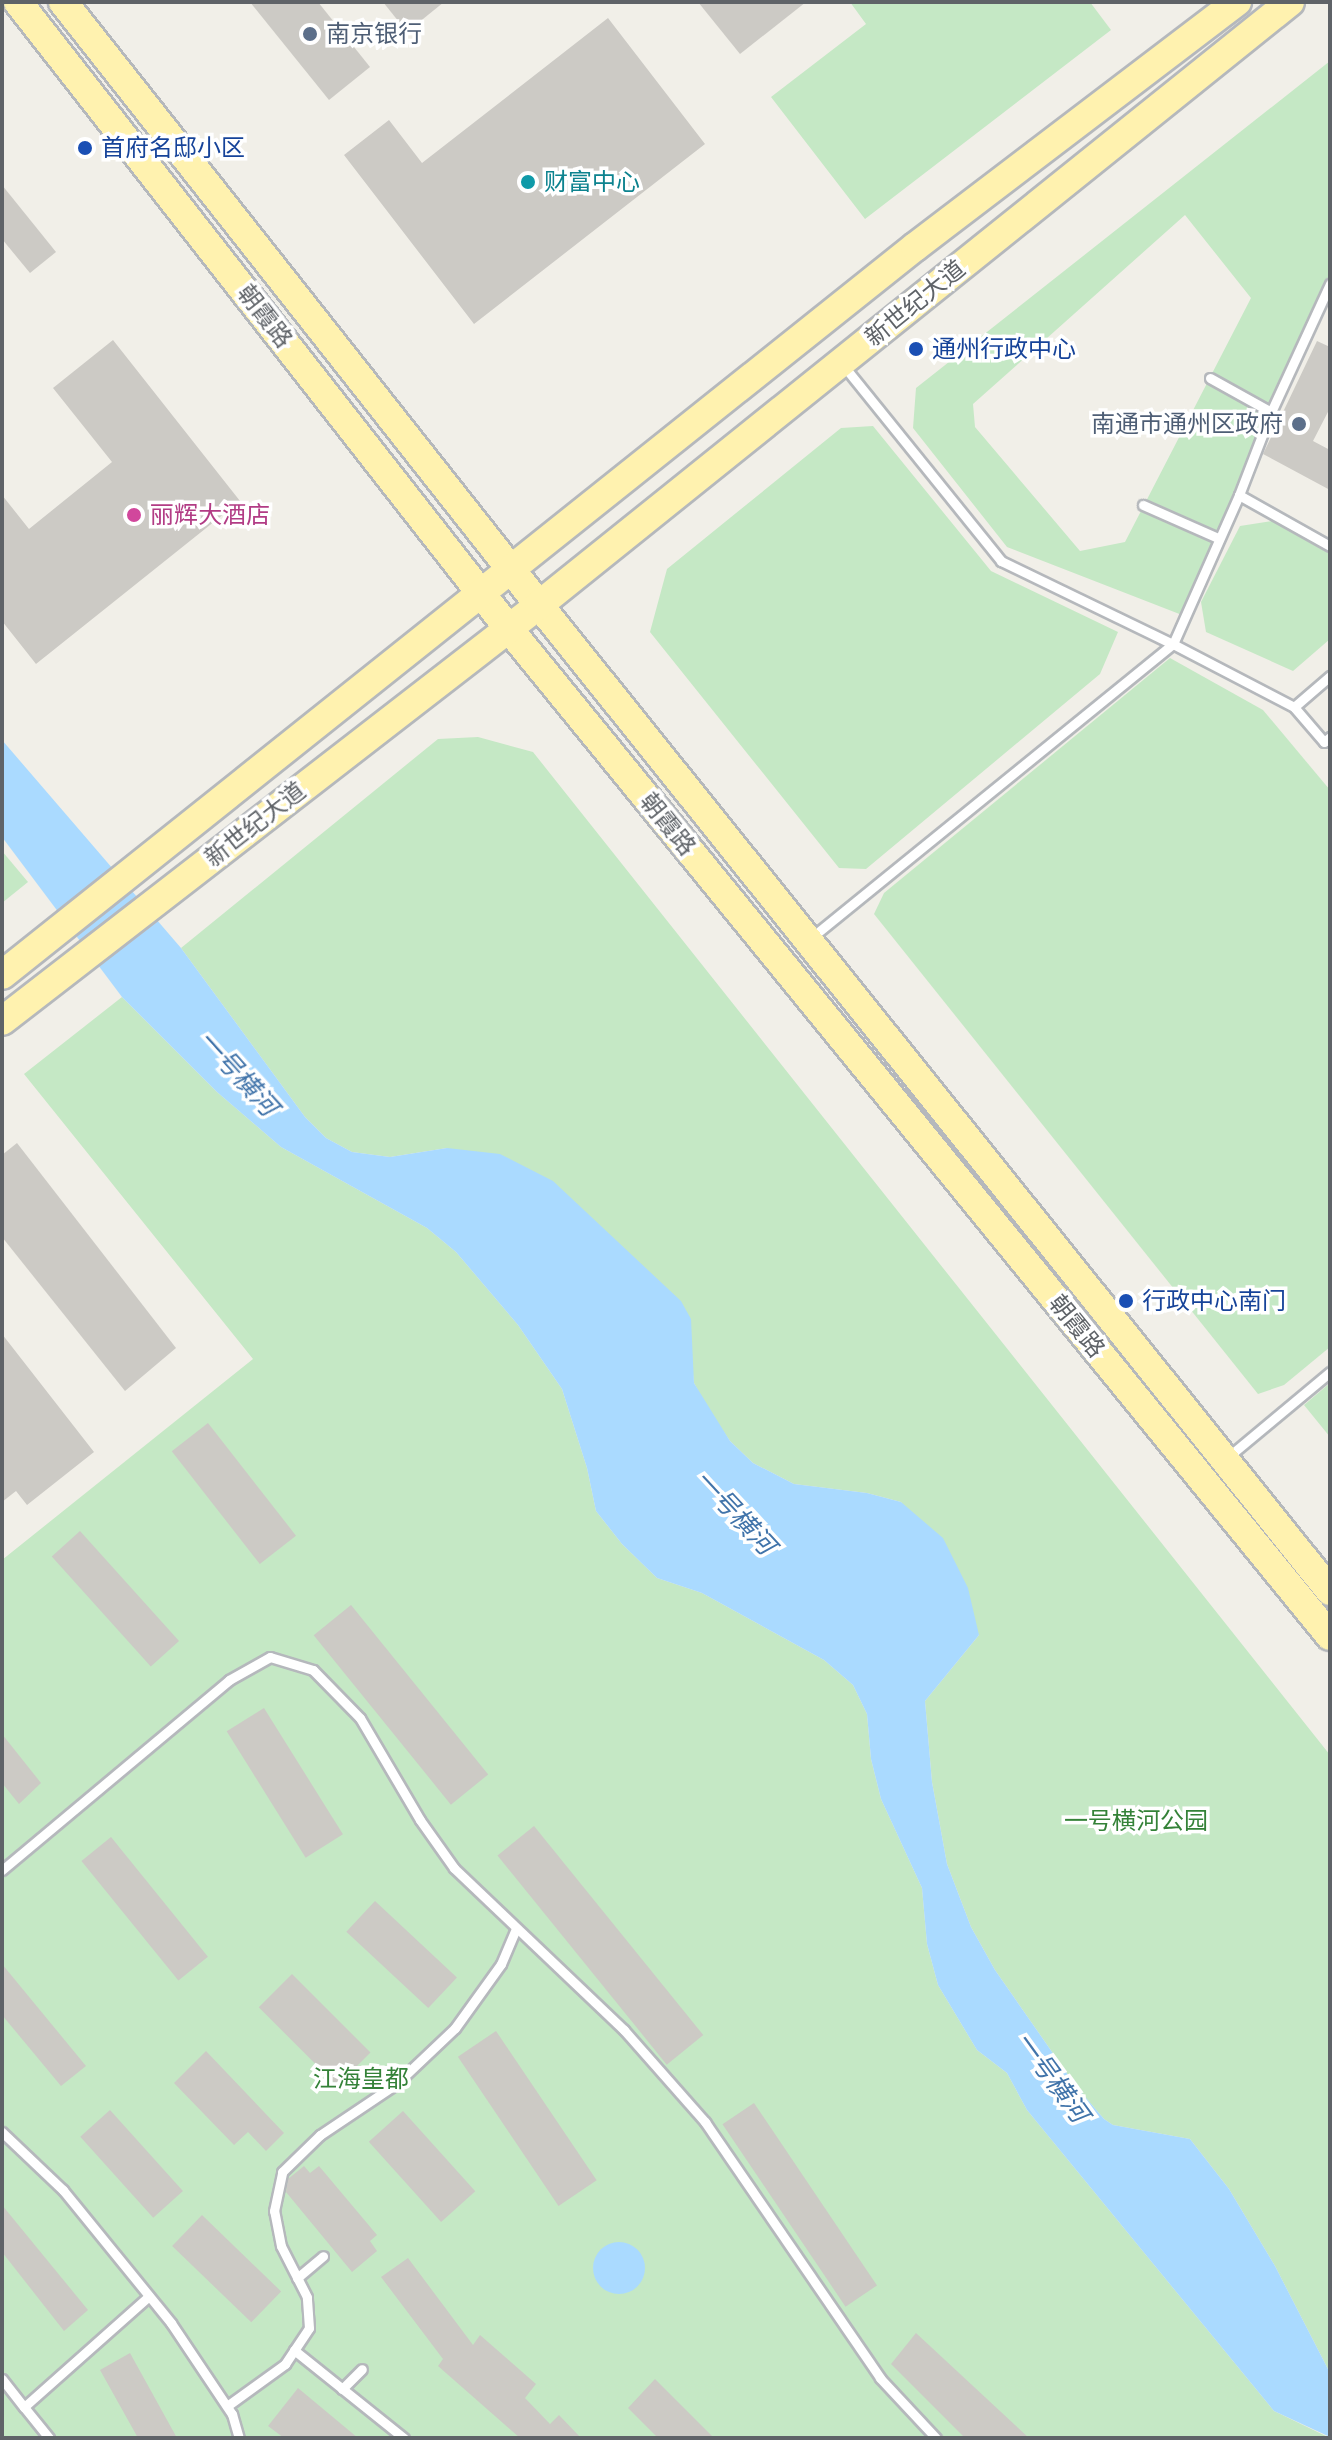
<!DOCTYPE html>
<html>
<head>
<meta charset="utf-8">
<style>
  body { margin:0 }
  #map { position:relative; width:1332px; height:2440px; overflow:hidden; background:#f1efe8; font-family:Ubuntu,"Noto Sans SC",sans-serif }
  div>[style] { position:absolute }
  .green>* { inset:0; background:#c5e8c5 }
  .water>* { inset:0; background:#aadaff }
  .round { border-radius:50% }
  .building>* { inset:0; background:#cccac5; transform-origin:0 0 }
  .roads { filter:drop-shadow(2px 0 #b5b8bc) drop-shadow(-2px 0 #b5b8bc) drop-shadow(0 2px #b5b8bc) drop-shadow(0 -2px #b5b8bc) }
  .lane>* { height:9px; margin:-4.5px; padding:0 4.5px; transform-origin:4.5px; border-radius:4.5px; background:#fff }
  .primary>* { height:28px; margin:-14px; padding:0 14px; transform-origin:14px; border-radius:14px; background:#fff2af }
  .dots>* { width:22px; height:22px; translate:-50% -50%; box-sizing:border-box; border:4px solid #fff; border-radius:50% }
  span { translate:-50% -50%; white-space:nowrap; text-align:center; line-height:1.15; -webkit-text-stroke:7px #fff; paint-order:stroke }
  .service-label { font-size:24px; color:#4e5e75 }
  .left { translate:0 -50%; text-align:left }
  .right { translate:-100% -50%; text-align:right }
  .transit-label { font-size:24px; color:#164399 }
  .culture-label { font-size:24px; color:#0d838f }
  .street-label { font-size:24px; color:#5f6368 }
  .hotel-label { font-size:24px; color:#b23c85 }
  .park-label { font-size:24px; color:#348238 }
  .water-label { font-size:26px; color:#4174aa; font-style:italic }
  .frame { position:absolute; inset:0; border:4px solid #5f6368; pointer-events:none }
</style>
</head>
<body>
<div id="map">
  <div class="green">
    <div style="clip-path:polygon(850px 2px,1090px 2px,1111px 30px,865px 219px,771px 97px,866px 24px)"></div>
    <div style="clip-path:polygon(evenodd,1330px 61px,1330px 286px,1182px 615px,1007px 547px,913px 428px,916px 388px,1330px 61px,1185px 215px,1251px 298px,1125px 542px,1080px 551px,975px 427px,973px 404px,1185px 215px)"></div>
    <div style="clip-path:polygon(873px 426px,991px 571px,1118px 632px,1100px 674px,866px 869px,839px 868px,650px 632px,667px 569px,841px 428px)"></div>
    <div style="clip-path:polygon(1272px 521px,1330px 554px,1330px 639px,1293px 671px,1206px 632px,1201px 602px,1240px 526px)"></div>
    <div style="clip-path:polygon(1170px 658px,1263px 710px,1330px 790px,1330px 1347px,1284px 1385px,1258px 1394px,874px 914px,884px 893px)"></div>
    <div style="clip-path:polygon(478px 737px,533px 752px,1330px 1755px,1330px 2373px,1275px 2266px,1229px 2189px,1190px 2139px,1113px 2125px,1104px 2119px,1075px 2085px,995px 1970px,971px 1927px,947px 1864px,932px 1782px,925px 1701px,979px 1635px,901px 1502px,867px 1493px,794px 1484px,753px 1463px,730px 1441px,708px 1409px,694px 1383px,691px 1357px,447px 1148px,390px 1157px,352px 1152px,326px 1138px,305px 1117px,181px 948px,438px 739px)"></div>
    <div style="clip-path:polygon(2px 851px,28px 882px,2px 903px)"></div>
    <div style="clip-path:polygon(122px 997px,217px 1092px,281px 1147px,427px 1228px,456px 1252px,518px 1325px,562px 1389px,587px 1468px,596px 1511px,622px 1544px,657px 1578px,702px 1593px,824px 1660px,853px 1685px,867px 1714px,871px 1759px,881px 1799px,922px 1888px,927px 1944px,938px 1985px,977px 2050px,1007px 2073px,1027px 2110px,1274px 2411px,1330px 2438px,2px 2438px,2px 1560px,253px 1359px,24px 1074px)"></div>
    <div style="clip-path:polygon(1330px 1383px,1330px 1437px,1304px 1405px)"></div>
  </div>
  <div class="water">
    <div style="clip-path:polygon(2px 740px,181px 948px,305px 1117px,326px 1138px,352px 1152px,390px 1157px,447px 1148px,500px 1154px,553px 1181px,681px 1301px,691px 1319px,694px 1383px,730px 1441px,753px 1463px,794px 1484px,867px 1493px,901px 1502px,943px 1538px,968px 1588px,979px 1635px,925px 1701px,932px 1782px,947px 1864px,971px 1927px,995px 1970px,1075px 2085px,1104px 2119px,1113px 2125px,1190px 2139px,1229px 2189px,1275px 2266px,1330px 2373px,1330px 2437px,1274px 2411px,1027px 2110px,1007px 2073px,977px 2050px,938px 1985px,927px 1944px,922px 1888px,881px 1799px,871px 1759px,867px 1714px,853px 1685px,824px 1660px,702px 1593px,657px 1578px,622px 1544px,596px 1511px,587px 1468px,562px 1389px,518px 1325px,456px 1252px,427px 1228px,281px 1147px,217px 1092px,122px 997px,2px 837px)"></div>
    <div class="round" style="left:593px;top:2242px;width:52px;height:52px"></div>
  </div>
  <div class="building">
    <div style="clip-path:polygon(250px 2px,318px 2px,370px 67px,329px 100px)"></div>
    <div style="clip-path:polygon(383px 2px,444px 2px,407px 32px)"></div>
    <div style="clip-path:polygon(698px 2px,806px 2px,740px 54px)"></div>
    <div style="clip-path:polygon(608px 18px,705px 144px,474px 324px,344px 155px,389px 120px,422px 163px)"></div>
    <div style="clip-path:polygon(2px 185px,56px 252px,30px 273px,2px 239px)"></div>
    <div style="clip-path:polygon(113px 340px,240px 501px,36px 664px,2px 621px,2px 495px,29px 529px,112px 462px,53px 388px)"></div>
    <div style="clip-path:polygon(1317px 341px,1330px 347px,1330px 408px,1313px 441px,1330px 450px,1330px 490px,1263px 454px)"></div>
    <div style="clip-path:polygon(17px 1143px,176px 1348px,125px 1391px,2px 1237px,2px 1155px)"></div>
    <div style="clip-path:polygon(2px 1334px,94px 1452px,27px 1505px,16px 1491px,2px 1502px)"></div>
    <div style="left:208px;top:1423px;width:143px;height:46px;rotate:52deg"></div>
    <div style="left:80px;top:1531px;width:148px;height:38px;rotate:48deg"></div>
    <div style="left:351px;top:1605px;width:218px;height:48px;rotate:51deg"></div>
    <div style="left:264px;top:1708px;width:149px;height:44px;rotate:58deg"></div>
    <div style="clip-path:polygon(2px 1734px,41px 1783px,19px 1804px,2px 1783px)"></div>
    <div style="left:534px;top:1826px;width:269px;height:47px;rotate:51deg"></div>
    <div style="left:111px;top:1837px;width:154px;height:38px;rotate:51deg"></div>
    <div style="left:375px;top:1901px;width:112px;height:42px;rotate:43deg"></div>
    <div style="clip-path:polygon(2px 1964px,86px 2066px,61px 2086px,2px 2015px)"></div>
    <div style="left:292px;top:1974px;width:111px;height:47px;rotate:45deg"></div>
    <div style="left:496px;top:2031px;width:180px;height:46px;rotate:56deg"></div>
    <div style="clip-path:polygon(206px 2051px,284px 2133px,266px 2151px,248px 2132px,234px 2145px,174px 2083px)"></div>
    <div style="left:754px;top:2103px;width:220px;height:38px;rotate:56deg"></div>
    <div style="left:110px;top:2110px;width:109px;height:40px;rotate:48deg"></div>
    <div style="left:403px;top:2111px;width:108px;height:46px;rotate:48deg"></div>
    <div style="clip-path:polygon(304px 2166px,310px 2173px,319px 2166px,377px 2235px,370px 2241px,377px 2251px,352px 2272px,286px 2192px,288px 2179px)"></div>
    <div style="clip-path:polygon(2px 2205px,88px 2310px,64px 2331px,2px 2252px)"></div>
    <div style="left:202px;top:2215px;width:110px;height:43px;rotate:44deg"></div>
    <div style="clip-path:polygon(408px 2258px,473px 2345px,480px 2335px,536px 2384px,525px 2398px,550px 2424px,559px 2415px,581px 2438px,520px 2438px,438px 2366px,443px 2359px,381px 2277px)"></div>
    <div style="clip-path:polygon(916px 2333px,1029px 2438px,965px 2438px,891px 2364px)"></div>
    <div style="clip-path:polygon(130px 2353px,177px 2438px,138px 2438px,100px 2370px)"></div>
    <div style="clip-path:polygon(655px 2379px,714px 2438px,658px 2438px,628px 2408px)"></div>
    <div style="clip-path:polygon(298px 2388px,358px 2438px,284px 2438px,268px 2426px)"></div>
  </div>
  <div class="roads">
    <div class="lane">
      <div style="left:843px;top:365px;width:252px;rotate:51.1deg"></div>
      <div style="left:1001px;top:561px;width:191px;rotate:25.8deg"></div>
      <div style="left:1173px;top:644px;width:163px;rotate:-66.1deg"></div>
      <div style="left:1239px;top:495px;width:104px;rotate:29.3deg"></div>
      <div style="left:1210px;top:378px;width:70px;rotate:29.1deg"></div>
      <div style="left:1239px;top:495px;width:89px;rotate:-68.9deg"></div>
      <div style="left:1271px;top:412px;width:141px;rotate:-65.3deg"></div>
      <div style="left:1143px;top:505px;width:82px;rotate:23.7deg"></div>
      <div style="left:1294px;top:707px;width:48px;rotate:-40.7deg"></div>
      <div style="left:811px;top:938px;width:466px;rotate:-39.1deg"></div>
      <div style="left:1173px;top:644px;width:136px;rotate:27.5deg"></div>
      <div style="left:1294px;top:707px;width:46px;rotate:49.4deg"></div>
      <div style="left:1324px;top:742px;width:8px;rotate:-40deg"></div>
      <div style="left:1228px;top:1457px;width:133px;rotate:-39.8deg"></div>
      <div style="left:2px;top:1870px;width:296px;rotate:-39.9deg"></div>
      <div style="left:229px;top:1680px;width:47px;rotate:-29.3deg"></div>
      <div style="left:270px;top:1657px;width:45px;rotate:16.8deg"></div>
      <div style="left:313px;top:1670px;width:67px;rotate:45.6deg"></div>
      <div style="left:360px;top:1718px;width:118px;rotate:59.5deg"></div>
      <div style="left:420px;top:1820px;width:59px;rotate:54.7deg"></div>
      <div style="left:454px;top:1868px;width:235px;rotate:43.6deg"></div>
      <div style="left:624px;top:2030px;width:123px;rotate:48.6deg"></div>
      <div style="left:705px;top:2122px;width:310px;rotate:55.6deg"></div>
      <div style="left:880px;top:2378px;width:82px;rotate:47deg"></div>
      <div style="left:2px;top:2132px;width:84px;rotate:43.6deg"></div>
      <div style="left:63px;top:2190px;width:171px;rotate:50.9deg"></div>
      <div style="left:171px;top:2323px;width:110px;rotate:56.2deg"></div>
      <div style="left:232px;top:2414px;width:25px;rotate:74deg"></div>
      <div style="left:297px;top:2278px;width:34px;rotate:-40deg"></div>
      <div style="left:294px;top:2350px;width:141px;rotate:38.7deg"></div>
      <div style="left:2px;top:2379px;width:36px;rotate:52deg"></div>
      <div style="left:24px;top:2407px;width:167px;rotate:-41.6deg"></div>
      <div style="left:342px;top:2389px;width:28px;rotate:-45deg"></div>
      <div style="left:227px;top:2406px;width:72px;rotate:-35.9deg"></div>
      <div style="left:285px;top:2364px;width:43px;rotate:-56.3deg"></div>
      <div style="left:309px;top:2328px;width:31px;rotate:-94deg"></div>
      <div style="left:307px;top:2297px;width:57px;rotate:-117deg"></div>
      <div style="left:281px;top:2246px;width:36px;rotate:-101deg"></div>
      <div style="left:274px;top:2211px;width:40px;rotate:-78deg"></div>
      <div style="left:282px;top:2172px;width:53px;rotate:-44.2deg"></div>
      <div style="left:320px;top:2135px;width:92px;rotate:-33.9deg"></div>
      <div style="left:396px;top:2084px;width:81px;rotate:-43.5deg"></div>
      <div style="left:455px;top:2028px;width:79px;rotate:-54.3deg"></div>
      <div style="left:501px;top:1964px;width:39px;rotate:-67deg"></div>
      <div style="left:24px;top:2407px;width:40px;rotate:51deg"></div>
    </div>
    <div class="primary">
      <div style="left:18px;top:2px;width:796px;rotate:51.94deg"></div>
      <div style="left:509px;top:629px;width:1299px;rotate:50.81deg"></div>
      <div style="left:63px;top:2px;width:768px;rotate:51.71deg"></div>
      <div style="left:539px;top:605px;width:1264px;rotate:51.26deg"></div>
      <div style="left:2px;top:975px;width:1168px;rotate:-38.57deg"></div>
      <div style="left:915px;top:247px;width:405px;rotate:-37.3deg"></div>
      <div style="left:2px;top:1021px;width:679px;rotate:-37.76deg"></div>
      <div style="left:539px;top:605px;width:963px;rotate:-38.76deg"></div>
    </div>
  </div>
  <div class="dots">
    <div style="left:310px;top:34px;background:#5c6f8a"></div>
    <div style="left:85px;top:148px;background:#1a4fb4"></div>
    <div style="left:528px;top:182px;background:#0f9aa8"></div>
    <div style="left:916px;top:349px;background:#1a4fb4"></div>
    <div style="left:1299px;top:424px;background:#5c6f8a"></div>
    <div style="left:134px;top:515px;background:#d1479c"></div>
    <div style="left:1126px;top:1301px;background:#1a4fb4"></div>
  </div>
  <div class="service-label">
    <span class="left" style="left:326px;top:34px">南京银行</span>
    <span class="right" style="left:1283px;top:424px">南通市通州区政府</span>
  </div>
  <div class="transit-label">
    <span class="left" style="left:101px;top:148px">首府名邸小区</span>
    <span class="left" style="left:932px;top:349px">通州行政中心</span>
    <span class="left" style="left:1142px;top:1301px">行政中心南门</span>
  </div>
  <div class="culture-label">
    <span class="left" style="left:544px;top:182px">财富中心</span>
  </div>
  <div class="street-label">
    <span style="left:915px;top:303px;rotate:-39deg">新世纪大道</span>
    <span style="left:265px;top:316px;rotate:52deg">朝霞路</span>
    <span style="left:255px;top:824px;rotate:-38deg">新世纪大道</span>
    <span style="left:668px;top:824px;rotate:51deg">朝霞路</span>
    <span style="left:1077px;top:1326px;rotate:51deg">朝霞路</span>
  </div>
  <div class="hotel-label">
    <span class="left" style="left:150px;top:515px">丽辉大酒店</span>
  </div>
  <div class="park-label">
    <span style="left:1136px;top:1821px">一号横河公园</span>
    <span style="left:361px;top:2079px">江海皇都</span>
  </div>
  <div class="water-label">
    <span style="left:238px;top:1073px;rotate:48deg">一号横河</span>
    <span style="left:735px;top:1512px;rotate:47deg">一号横河</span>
    <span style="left:1052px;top:2077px;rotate:54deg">一号横河</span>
  </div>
  <div class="frame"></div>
</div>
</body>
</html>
